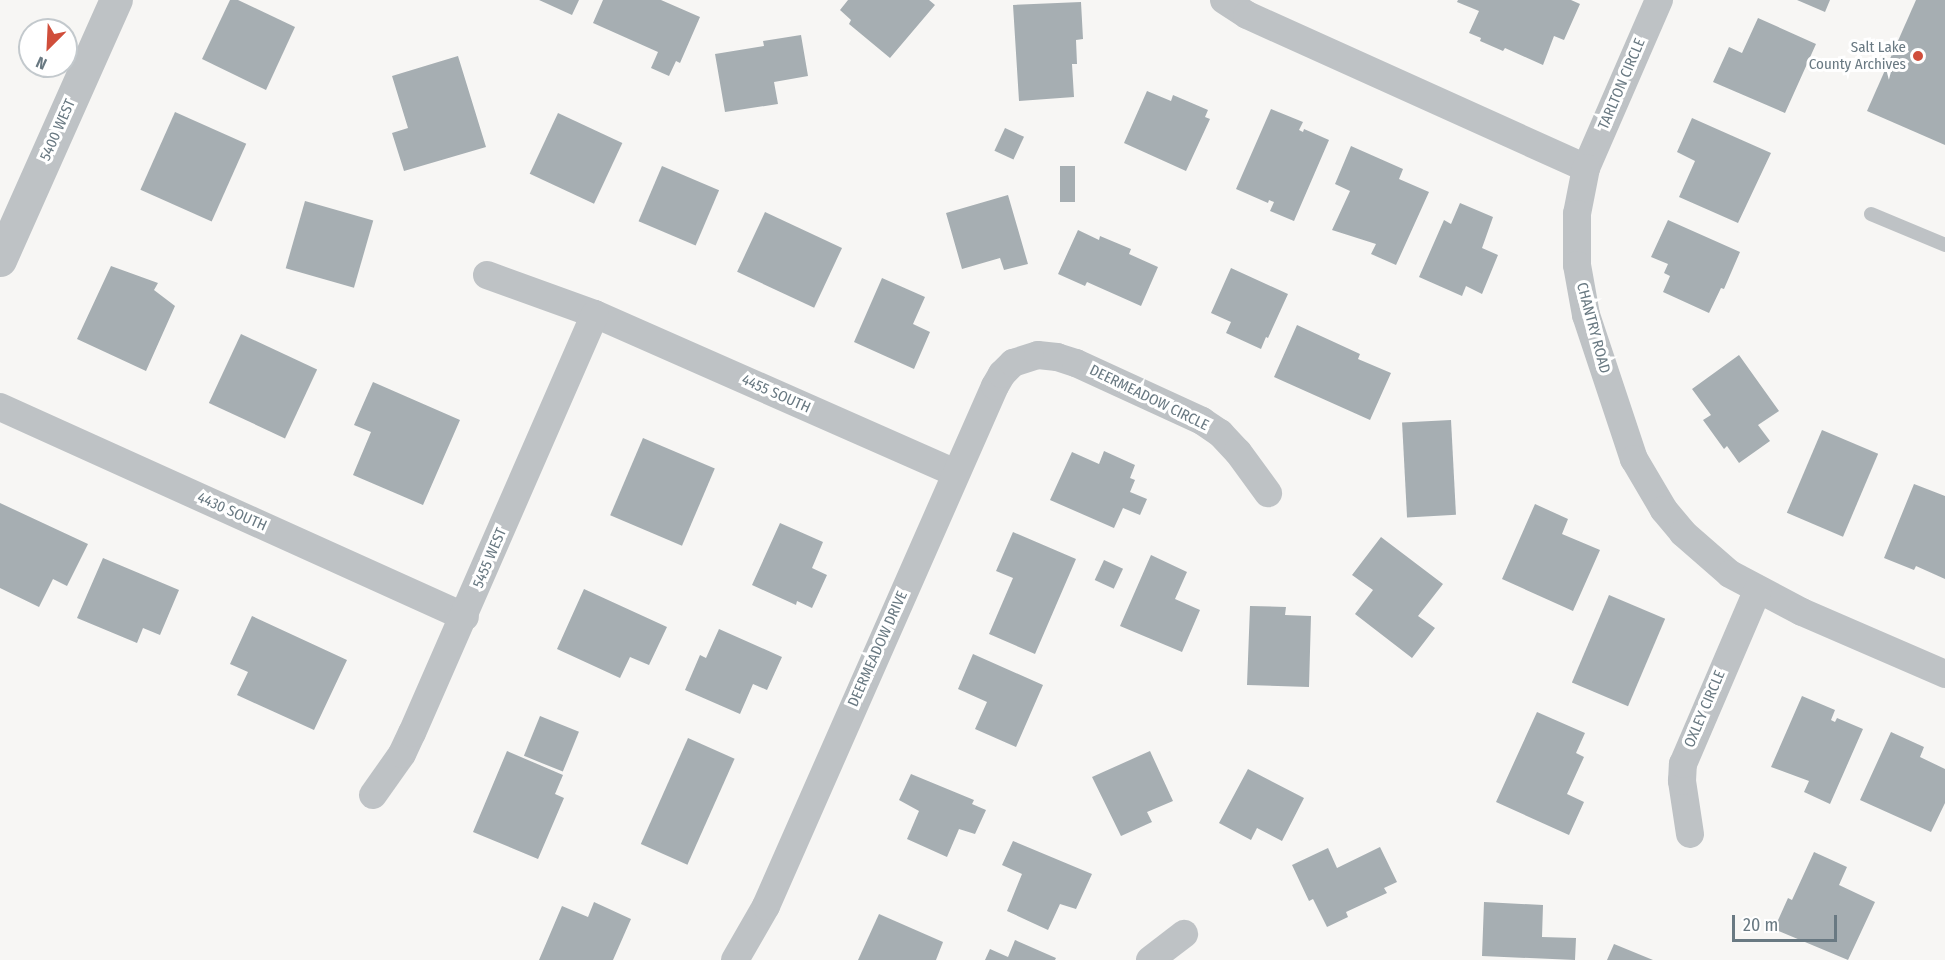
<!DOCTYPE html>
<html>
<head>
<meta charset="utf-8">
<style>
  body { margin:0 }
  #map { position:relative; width:1945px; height:960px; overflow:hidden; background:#f7f6f4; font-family:"Fira Sans Condensed",sans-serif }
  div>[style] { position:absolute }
  .building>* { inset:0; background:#a6aeb2; transform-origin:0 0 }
  .service>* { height:14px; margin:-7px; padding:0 7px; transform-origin:7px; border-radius:7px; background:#bec2c5 }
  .minor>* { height:28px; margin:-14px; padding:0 14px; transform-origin:14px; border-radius:14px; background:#bec2c5 }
  .tertiary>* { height:33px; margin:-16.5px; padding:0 16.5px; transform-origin:16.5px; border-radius:16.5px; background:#bec2c5 }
  .dots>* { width:16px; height:16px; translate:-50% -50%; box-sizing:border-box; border:3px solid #fff; border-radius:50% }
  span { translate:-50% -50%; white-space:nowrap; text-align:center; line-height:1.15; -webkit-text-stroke:6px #fff; paint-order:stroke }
  .poi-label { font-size:15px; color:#697982 }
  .right { translate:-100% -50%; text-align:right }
  .street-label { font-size:15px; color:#697982 }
  .north { position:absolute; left:18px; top:18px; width:60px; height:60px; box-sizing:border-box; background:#fff; border:2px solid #c3c9cd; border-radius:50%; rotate:204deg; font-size:16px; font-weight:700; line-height:24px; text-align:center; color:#697982 }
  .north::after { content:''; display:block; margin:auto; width:21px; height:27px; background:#d04e3b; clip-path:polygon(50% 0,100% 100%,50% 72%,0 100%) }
  .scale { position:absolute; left:1732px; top:915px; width:105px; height:27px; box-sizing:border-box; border:3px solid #697982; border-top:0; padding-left:8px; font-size:18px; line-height:21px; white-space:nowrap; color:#697982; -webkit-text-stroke:4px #fff; paint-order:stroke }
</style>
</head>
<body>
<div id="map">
  <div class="building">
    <div style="clip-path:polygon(230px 0,238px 0,295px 27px,266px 90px,202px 59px)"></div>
    <div style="clip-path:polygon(539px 0,579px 0,572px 15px)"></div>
    <div style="clip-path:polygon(603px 0,661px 0,700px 17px,680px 63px,676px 61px,669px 76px,651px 68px,658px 52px,593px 23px)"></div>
    <div style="clip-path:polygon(848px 0,929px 0,935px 5px,890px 58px,849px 24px,851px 20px,840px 10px)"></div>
    <div style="clip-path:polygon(1458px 0,1571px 0,1580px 4px,1564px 40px,1554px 36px,1543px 65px,1505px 48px,1503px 51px,1480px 41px,1481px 38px,1469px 33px,1479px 11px,1457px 2px)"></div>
    <div style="clip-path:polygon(1797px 0,1830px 0,1825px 12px)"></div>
    <div style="clip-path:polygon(1916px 0,1945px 0,1945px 145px,1867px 111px)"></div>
    <div style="clip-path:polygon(1081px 2px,1083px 39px,1076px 40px,1077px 64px,1072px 64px,1074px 97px,1019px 101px,1013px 5px)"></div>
    <div style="clip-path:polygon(1758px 18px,1816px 44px,1785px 113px,1713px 82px,1729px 47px,1742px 53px)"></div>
    <div style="clip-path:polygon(801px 35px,808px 76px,774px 82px,778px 104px,725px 112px,715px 54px,764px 46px,763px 41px)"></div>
    <div style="clip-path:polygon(458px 56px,486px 147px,404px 171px,392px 133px,408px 128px,392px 76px)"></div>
    <div style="clip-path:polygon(1147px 91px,1171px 101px,1173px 95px,1208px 110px,1205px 117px,1210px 119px,1186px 171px,1124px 143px)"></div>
    <div style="clip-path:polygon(1271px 109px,1303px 122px,1299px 130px,1303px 132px,1304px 129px,1329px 140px,1294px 221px,1270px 211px,1274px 202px,1269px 200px,1268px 203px,1236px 189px)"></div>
    <div style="left:175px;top:112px;width:78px;height:85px;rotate:24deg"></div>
    <div style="left:558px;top:113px;width:71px;height:67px;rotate:25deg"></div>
    <div style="clip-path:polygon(1692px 118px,1771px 153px,1738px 223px,1679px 197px,1695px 161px,1677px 152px)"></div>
    <div style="left:1005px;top:128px;width:21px;height:25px;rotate:25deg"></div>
    <div style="clip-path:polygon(1351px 146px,1403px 169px,1399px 179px,1429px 192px,1396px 265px,1371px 254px,1376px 244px,1332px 230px,1350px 191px,1335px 184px)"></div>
    <div style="left:662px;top:166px;width:62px;height:60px;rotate:23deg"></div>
    <div style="left:1060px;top:166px;width:15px;height:36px"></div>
    <div style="clip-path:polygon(1008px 195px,1028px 264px,1004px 270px,1000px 258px,962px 269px,946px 213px)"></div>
    <div style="left:305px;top:201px;width:71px;height:70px;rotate:16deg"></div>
    <div style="clip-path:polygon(1460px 203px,1493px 217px,1482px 248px,1498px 255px,1482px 294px,1466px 286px,1462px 296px,1419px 277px,1444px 220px,1451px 224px)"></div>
    <div style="left:765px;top:212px;width:85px;height:66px;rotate:25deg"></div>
    <div style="clip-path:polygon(1668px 220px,1740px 252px,1724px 289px,1721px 288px,1709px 313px,1663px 292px,1670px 276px,1664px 273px,1668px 264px,1651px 257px)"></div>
    <div style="clip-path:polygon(1078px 230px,1099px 240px,1100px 236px,1131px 249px,1129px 254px,1158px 267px,1141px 306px,1087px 282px,1085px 286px,1058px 274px)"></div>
    <div style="clip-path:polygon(111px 266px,158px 283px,154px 290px,175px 306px,146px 371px,77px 339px)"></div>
    <div style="clip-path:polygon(1231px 268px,1288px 294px,1268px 338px,1266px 337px,1261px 349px,1226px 333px,1231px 322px,1211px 313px)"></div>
    <div style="clip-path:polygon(882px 278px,925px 297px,913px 324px,930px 332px,914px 369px,854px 342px)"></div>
    <div style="clip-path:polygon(1297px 325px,1360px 354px,1358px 359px,1391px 373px,1370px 420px,1274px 377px)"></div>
    <div style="left:241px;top:334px;width:84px;height:76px;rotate:25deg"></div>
    <div style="clip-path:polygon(1739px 355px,1779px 411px,1758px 425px,1770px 441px,1739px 463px,1727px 446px,1724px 449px,1703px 420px,1711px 415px,1692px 389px)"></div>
    <div style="clip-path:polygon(373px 382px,460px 420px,423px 505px,353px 475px,371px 432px,354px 425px)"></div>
    <div style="left:1451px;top:420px;width:95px;height:49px;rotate:87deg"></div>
    <div style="left:1822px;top:430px;width:61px;height:90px;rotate:23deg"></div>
    <div style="left:643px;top:438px;width:78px;height:84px;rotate:23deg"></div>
    <div style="clip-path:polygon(1104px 451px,1135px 465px,1130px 478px,1135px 480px,1130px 492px,1147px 499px,1140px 515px,1123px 508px,1114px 528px,1050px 500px,1072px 452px,1099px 464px)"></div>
    <div style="clip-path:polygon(1914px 484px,1945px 496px,1945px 579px,1916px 566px,1914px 570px,1884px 558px)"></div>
    <div style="clip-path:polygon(0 503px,88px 544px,67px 586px,53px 579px,39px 607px,0 588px)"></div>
    <div style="clip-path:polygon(1535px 504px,1568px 519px,1562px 534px,1600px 550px,1573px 611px,1502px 579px)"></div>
    <div style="clip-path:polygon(780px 523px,823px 542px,812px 568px,827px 575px,812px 608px,797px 601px,796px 605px,752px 585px)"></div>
    <div style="clip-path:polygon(1013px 532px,1076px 559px,1035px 654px,989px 634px,1013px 578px,996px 571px)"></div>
    <div style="clip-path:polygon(1381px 537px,1443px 584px,1418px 616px,1435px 628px,1412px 658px,1355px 614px,1373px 590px,1352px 575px)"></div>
    <div style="clip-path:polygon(1151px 555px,1187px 572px,1175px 599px,1200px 610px,1182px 652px,1120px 626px)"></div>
    <div style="clip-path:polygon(103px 558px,179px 590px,160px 635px,143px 628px,137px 643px,77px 618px)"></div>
    <div style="left:1104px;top:560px;width:21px;height:22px;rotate:25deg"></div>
    <div style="clip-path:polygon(584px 589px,667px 627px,649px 665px,630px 657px,620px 678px,557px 649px)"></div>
    <div style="left:1609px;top:595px;width:61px;height:95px;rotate:23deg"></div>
    <div style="clip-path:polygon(1250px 606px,1286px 607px,1285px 615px,1311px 616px,1309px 687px,1247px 685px)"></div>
    <div style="clip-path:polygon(252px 616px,347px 660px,314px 730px,237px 695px,248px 672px,230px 664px)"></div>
    <div style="clip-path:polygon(719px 629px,782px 657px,767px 690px,753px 684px,740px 714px,685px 690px,700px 655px,706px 658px)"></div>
    <div style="clip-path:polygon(973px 654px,1043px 685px,1016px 747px,975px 729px,987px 702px,958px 689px)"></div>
    <div style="clip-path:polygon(1802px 696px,1835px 710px,1831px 720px,1835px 722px,1837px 718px,1863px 729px,1830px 804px,1804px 792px,1809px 781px,1771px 767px)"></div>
    <div style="clip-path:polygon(1537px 712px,1585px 733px,1576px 753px,1584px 757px,1567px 794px,1584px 802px,1569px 835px,1496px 802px)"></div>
    <div style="left:540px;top:716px;width:42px;height:43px;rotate:22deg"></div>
    <div style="clip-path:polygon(1891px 732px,1924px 747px,1920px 757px,1945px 769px,1945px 803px,1931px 832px,1860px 800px)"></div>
    <div style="left:688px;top:738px;width:51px;height:116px;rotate:24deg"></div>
    <div style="clip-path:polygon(507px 751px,563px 775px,555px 794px,564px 798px,538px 859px,473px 832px)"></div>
    <div style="clip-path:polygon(1150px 751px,1173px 801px,1147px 812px,1152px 822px,1121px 836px,1092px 777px)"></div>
    <div style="clip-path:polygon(1248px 769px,1304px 798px,1282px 841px,1257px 828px,1251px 840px,1219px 823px)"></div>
    <div style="clip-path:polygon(911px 774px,974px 800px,972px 804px,986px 810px,975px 834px,959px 829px,947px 857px,907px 839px,919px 811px,899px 800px)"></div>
    <div style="clip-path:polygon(1013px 841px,1092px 874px,1076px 909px,1060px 904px,1048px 930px,1007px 911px,1022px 874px,1002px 865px)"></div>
    <div style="clip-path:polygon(1380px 847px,1397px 882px,1384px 888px,1387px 893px,1346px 912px,1348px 917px,1327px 927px,1313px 899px,1309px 901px,1292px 865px,1328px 848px,1337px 868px)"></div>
    <div style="clip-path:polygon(1814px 852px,1847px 867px,1839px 885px,1875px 902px,1848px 960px,1774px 929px,1788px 898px,1792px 900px)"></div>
    <div style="clip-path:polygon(594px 902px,631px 919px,613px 960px,539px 960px,562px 906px,588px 917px)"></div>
    <div style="clip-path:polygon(1484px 902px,1543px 905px,1542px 937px,1576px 938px,1575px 960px,1482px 956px)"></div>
    <div style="clip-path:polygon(879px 914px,943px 942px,936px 960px,858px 960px)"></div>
    <div style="clip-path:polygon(1015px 940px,1056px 958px,1055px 960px,985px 960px,990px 949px,1008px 957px)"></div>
    <div style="clip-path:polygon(1614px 944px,1653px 960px,1607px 960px)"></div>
  </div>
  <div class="service">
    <div style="left:1871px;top:214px;width:80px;rotate:22.7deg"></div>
  </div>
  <div class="minor">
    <div style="left:1224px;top:0;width:27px;rotate:33deg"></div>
    <div style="left:1247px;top:15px;width:372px;rotate:24.3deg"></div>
    <div style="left:1659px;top:0;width:183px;rotate:113.5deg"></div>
    <div style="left:1586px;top:168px;width:47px;rotate:101.1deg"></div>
    <div style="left:1577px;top:214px;width:51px;rotate:90deg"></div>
    <div style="left:1577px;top:265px;width:51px;rotate:79.8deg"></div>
    <div style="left:1586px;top:315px;width:152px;rotate:71.6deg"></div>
    <div style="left:1634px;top:459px;width:59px;rotate:59.5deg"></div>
    <div style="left:1664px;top:510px;width:30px;rotate:50deg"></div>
    <div style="left:1683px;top:533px;width:62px;rotate:41.1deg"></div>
    <div style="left:1730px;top:574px;width:81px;rotate:27.8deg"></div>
    <div style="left:1802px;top:612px;width:156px;rotate:23.4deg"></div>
    <div style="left:487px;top:275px;width:115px;rotate:19.9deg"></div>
    <div style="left:595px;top:314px;width:394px;rotate:23.8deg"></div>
    <div style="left:0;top:407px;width:510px;rotate:24.3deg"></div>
    <div style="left:373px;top:795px;width:50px;rotate:-54.7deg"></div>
    <div style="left:402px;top:754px;width:23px;rotate:-65deg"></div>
    <div style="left:412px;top:733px;width:457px;rotate:-66.4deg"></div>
    <div style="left:1690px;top:834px;width:54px;rotate:-98.6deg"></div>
    <div style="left:1682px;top:781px;width:17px;rotate:-87deg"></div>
    <div style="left:1683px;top:764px;width:188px;rotate:-66.8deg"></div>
    <div style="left:735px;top:960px;width:62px;rotate:-60.1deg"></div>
    <div style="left:766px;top:906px;width:568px;rotate:-66.23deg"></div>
    <div style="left:995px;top:386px;width:14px;rotate:-60deg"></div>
    <div style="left:1002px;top:374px;width:16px;rotate:-45deg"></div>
    <div style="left:1013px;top:363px;width:26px;rotate:-18deg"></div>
    <div style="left:1038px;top:355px;width:19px;rotate:6deg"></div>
    <div style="left:1057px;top:357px;width:20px;rotate:18deg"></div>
    <div style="left:1076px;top:363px;width:139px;rotate:24.7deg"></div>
    <div style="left:1202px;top:421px;width:22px;rotate:34deg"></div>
    <div style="left:1220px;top:433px;width:26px;rotate:47deg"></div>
    <div style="left:1238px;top:452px;width:51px;rotate:53.8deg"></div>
    <div style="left:1150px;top:960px;width:43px;rotate:-37.4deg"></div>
  </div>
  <div class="tertiary">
    <div style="left:0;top:260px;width:285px;rotate:-66deg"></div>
  </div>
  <div class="dots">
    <div style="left:1918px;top:56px;background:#d04e3b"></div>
  </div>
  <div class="poi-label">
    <span class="right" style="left:1906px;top:56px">Salt Lake<br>County Archives</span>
  </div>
  <div class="street-label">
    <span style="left:1622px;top:84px;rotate:-67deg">TARLTON CIRCLE</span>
    <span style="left:58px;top:130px;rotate:-66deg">5400 WEST</span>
    <span style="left:1593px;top:328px;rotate:75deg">CHANTRY ROAD</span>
    <span style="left:776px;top:394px;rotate:24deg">4455 SOUTH</span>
    <span style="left:1149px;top:398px;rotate:26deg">DEERMEADOW CIRCLE</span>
    <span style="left:232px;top:512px;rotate:24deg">4430 SOUTH</span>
    <span style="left:490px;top:558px;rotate:-67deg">5455 WEST</span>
    <span style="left:878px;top:649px;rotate:-66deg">DEERMEADOW DRIVE</span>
    <span style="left:1705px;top:709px;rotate:-67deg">OXLEY CIRCLE</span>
  </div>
  <div class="north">N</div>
  <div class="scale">20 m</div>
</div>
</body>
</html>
